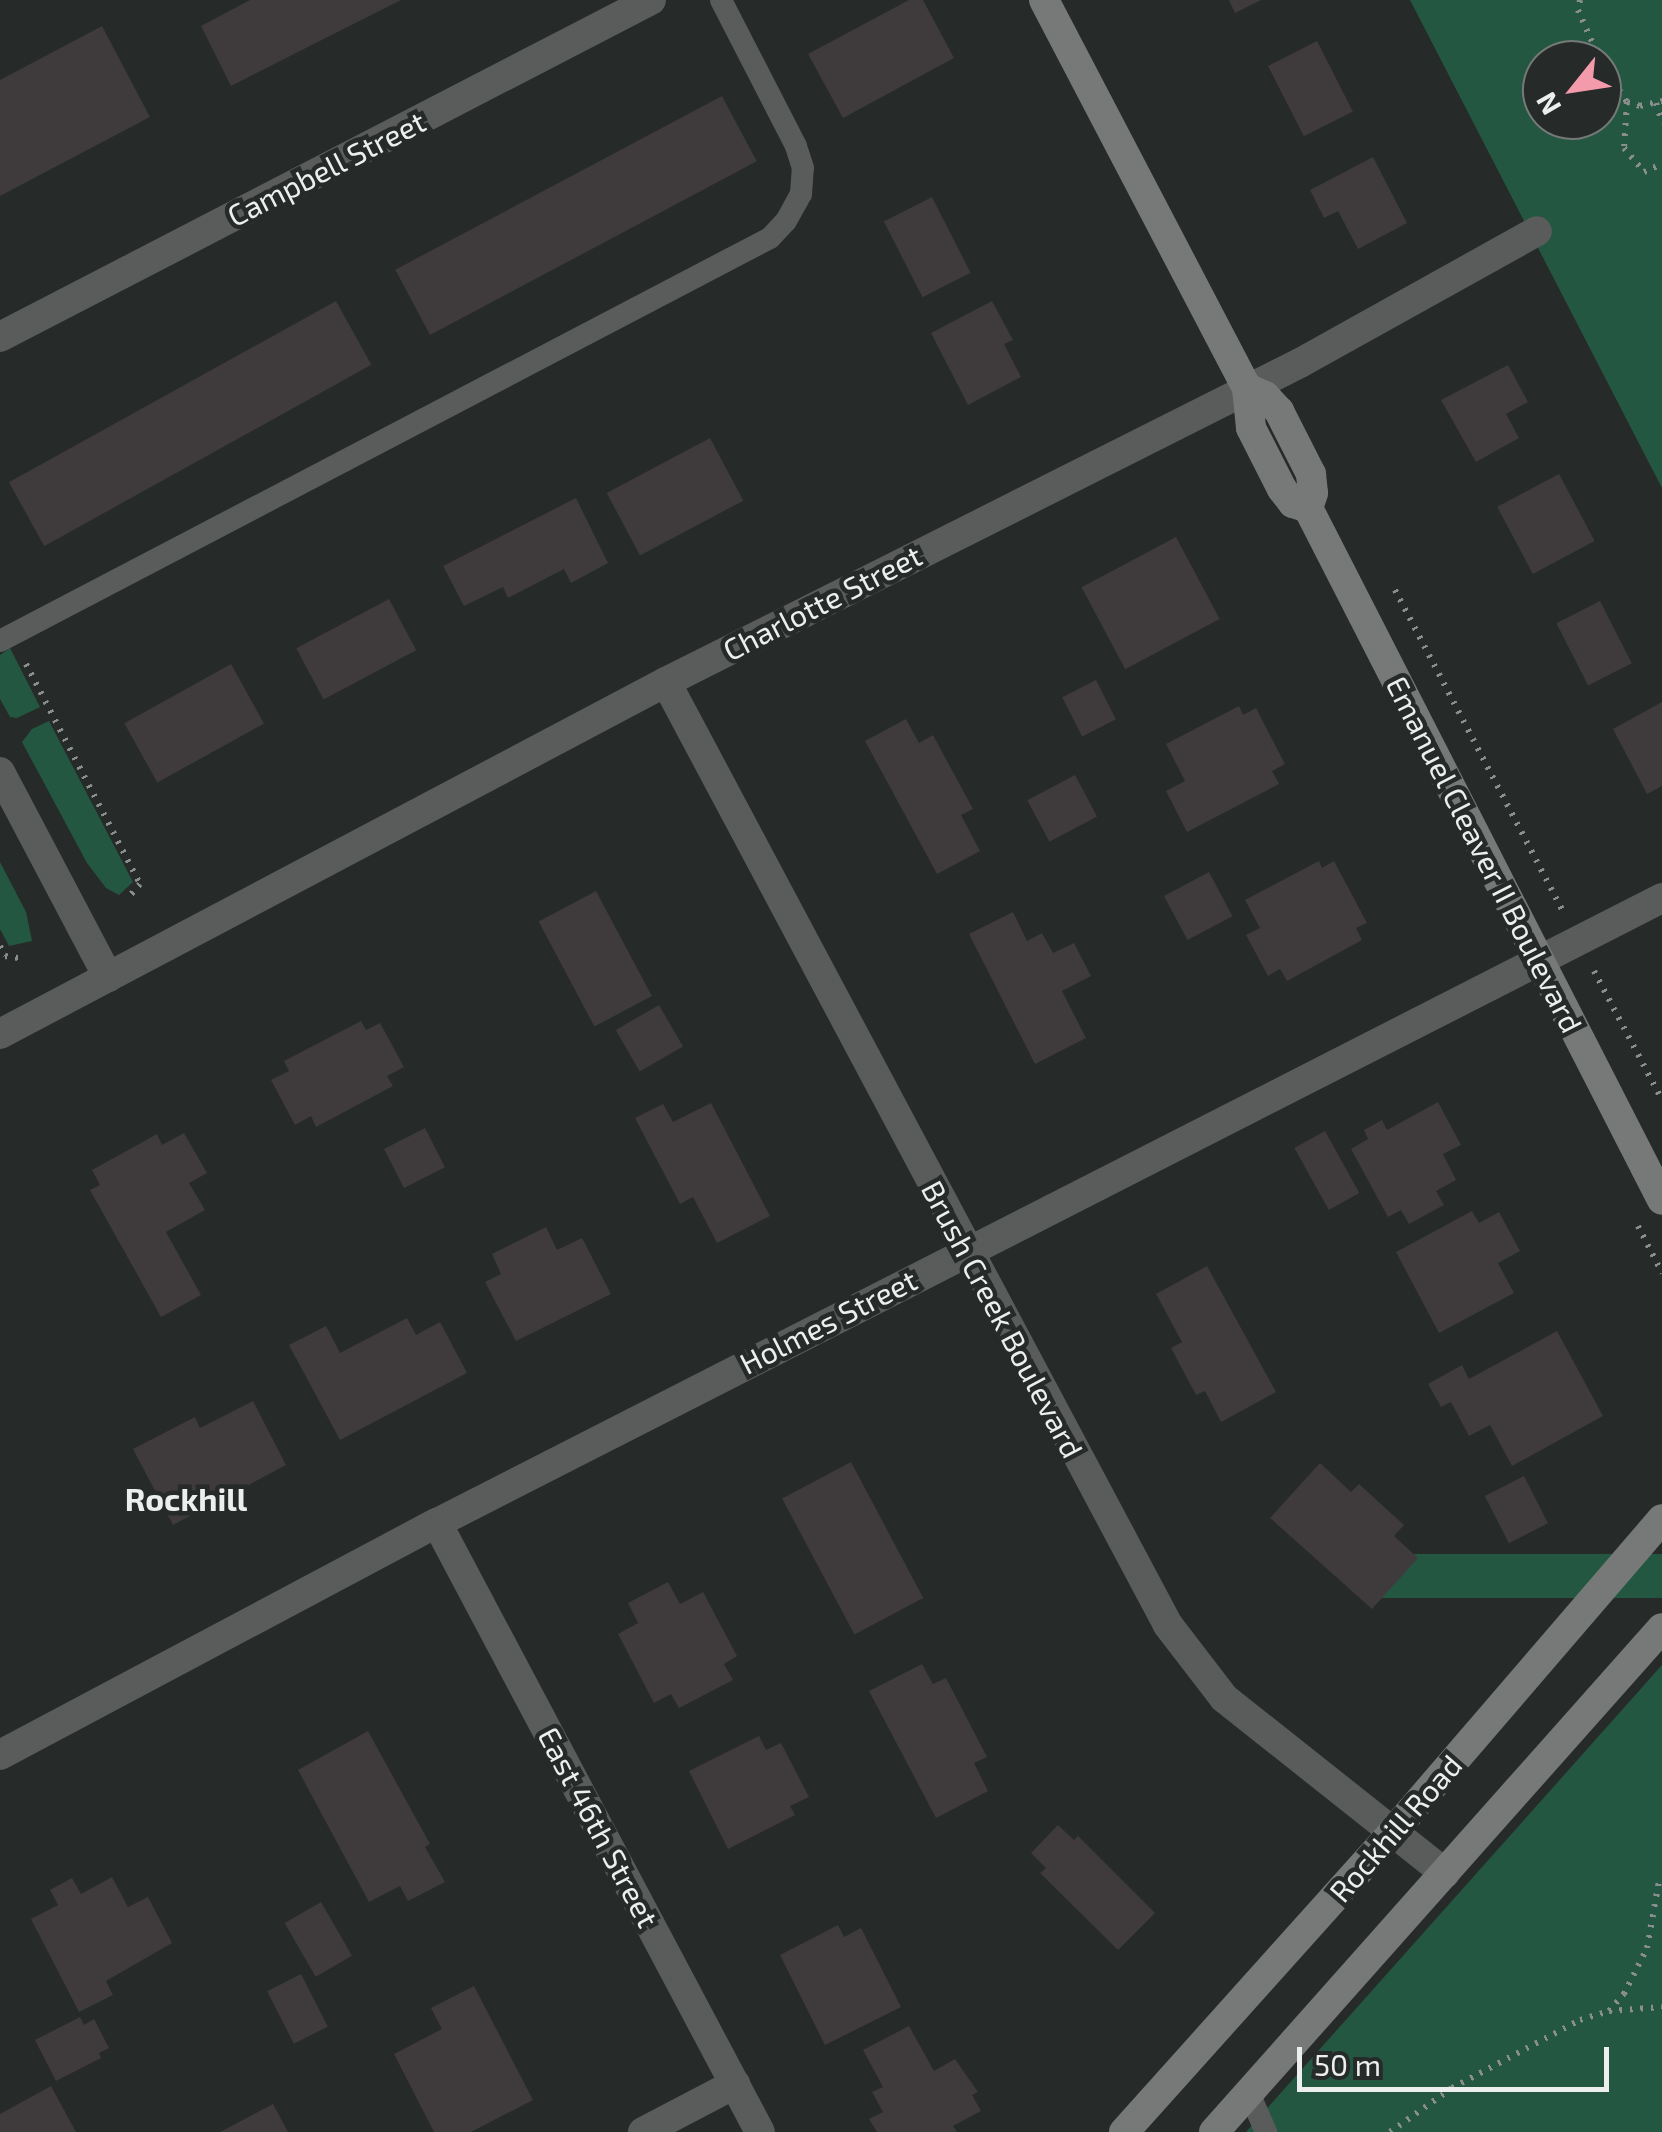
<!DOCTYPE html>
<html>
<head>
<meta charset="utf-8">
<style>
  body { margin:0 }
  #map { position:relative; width:1662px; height:2132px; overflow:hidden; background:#262a28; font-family:"Exo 2",sans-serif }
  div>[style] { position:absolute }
  .green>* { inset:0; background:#245742; transform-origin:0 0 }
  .building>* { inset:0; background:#3f3a3b; transform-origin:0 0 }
  .path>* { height:6px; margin-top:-3px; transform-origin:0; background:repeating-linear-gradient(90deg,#8a8e8c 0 2.5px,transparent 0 10.5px) }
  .service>* { height:22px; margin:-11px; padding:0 11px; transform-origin:11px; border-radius:11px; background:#5a5c5b }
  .minor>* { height:30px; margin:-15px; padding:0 15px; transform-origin:15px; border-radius:15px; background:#5a5c5b }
  .secondary>* { height:30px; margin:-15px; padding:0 15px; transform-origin:15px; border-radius:15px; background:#767977 }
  span { translate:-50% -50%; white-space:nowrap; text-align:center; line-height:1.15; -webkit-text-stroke:9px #262a28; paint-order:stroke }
  .street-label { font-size:30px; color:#ecefee }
  .neighbourhood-label { font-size:32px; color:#ecefee; font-weight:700 }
  .north { position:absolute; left:1522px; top:40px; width:100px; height:100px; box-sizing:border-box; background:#262a28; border:2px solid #757977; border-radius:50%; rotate:240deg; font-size:28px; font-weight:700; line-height:40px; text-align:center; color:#ecefee }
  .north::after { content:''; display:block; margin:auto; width:35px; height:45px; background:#f39aab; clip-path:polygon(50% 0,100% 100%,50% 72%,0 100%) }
  .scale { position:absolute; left:1297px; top:2047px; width:312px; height:45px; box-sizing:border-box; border:5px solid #ecefee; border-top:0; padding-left:12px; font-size:30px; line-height:35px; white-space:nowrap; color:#ecefee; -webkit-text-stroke:8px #262a28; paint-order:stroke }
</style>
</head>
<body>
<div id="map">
  <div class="green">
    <div style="clip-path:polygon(evenodd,1410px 0,1662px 0,1662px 488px,1410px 0,1542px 60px,1602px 60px,1602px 120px,1542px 120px,1542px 60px)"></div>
    <div style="clip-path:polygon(10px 648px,40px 707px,17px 718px,10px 717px,0 699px,0 655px)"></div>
    <div style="clip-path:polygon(49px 721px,133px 882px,119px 895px,106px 888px,87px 863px,22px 742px,32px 729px)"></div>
    <div style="clip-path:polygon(0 862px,26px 912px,32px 941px,9px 946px,0 929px)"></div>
    <div style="left:1662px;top:1554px;width:44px;height:286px;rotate:90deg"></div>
    <div style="clip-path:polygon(1662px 1665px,1662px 2132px,1246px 2132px)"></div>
  </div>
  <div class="building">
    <div style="clip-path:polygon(250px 0,401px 0,231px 86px,201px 26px)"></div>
    <div style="clip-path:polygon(909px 0,923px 0,954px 58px,843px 118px,808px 54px)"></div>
    <div style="clip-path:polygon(1229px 0,1261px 0,1235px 13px)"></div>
    <div style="clip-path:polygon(102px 26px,150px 117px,0 196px,0 80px)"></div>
    <div style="left:1317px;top:41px;width:79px;height:55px;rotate:63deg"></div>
    <div style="left:722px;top:96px;width:74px;height:370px;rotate:62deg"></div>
    <div style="clip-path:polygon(1373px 157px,1407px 223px,1358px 249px,1338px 211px,1324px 218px,1310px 190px)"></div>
    <div style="left:932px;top:197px;width:85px;height:54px;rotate:63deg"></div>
    <div style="left:336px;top:301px;width:73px;height:374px;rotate:61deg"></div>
    <div style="clip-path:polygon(992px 301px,1013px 340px,1004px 344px,1021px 377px,968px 405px,931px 333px)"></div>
    <div style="clip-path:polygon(1508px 365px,1528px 402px,1506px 414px,1519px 438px,1476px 462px,1441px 400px)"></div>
    <div style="left:710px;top:438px;width:71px;height:117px;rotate:62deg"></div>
    <div style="left:1559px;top:474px;width:76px;height:70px;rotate:62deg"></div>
    <div style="clip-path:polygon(576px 498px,608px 563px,571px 583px,564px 569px,508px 598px,503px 587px,464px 606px,443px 566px)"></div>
    <div style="left:1176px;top:537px;width:93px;height:107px;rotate:62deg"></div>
    <div style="left:389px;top:599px;width:58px;height:105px;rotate:62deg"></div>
    <div style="left:1600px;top:601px;width:70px;height:49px;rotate:63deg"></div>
    <div style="left:231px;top:664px;width:68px;height:122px;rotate:61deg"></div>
    <div style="left:1096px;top:680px;width:44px;height:38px;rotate:63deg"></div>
    <div style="clip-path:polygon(1662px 702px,1662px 786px,1647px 794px,1613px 729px)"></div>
    <div style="clip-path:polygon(1239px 706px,1243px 715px,1256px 708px,1285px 764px,1272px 771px,1279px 784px,1187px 832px,1166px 791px,1185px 781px,1166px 744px)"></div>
    <div style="clip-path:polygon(906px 719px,919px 743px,933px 735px,973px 809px,961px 815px,980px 851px,937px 874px,865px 741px)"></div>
    <div style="left:1075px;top:775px;width:47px;height:54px;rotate:62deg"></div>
    <div style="clip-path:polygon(1319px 861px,1322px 868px,1334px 861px,1367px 923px,1356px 928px,1362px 940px,1287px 981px,1280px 969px,1268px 976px,1246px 935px,1260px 928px,1245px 900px)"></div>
    <div style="left:1209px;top:872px;width:50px;height:51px;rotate:62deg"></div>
    <div style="left:596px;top:891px;width:119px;height:65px;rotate:62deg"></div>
    <div style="clip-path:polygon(1013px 912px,1027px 941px,1042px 933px,1053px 953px,1074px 943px,1091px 976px,1062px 991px,1086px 1038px,1035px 1064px,969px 934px)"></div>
    <div style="left:659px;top:1005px;width:48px;height:50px;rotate:60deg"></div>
    <div style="clip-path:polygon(361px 1021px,366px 1030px,380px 1023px,404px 1067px,387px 1076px,393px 1086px,316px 1127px,311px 1116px,295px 1125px,271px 1080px,289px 1071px,284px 1061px)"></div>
    <div style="clip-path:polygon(1438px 1102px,1461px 1145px,1443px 1154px,1456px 1180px,1436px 1191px,1444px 1205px,1409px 1224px,1401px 1210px,1388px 1217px,1351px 1149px,1368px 1139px,1364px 1130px,1382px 1120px,1387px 1130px)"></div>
    <div style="clip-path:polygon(711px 1103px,770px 1216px,717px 1243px,693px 1197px,680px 1204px,635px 1118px,663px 1104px,673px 1122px)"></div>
    <div style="left:425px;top:1128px;width:44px;height:46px;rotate:63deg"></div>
    <div style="left:1325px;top:1131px;width:71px;height:35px;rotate:61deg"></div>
    <div style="clip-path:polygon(184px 1133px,207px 1173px,189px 1183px,205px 1210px,166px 1232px,201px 1295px,161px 1317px,90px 1190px,100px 1185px,92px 1170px,157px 1134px,162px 1145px)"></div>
    <div style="clip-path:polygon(1472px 1211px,1479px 1223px,1499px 1212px,1520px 1251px,1498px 1263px,1514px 1293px,1439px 1333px,1396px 1252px)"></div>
    <div style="clip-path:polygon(546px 1227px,557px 1250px,582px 1238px,611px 1294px,516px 1341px,485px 1282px,501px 1274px,492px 1254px)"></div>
    <div style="clip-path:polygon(1207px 1266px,1276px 1392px,1221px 1422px,1205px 1391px,1196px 1395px,1171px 1348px,1182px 1342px,1156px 1294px)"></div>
    <div style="clip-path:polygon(407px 1318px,416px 1335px,440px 1322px,467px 1373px,340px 1440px,289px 1345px,326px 1326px,340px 1353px)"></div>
    <div style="clip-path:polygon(1557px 1331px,1603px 1416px,1512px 1466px,1490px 1425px,1469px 1436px,1451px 1402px,1441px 1407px,1428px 1384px,1462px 1365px,1469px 1379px)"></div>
    <div style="clip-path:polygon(253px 1401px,286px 1465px,173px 1525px,133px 1449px,195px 1417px,200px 1428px)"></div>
    <div style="left:851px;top:1462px;width:154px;height:78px;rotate:62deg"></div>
    <div style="clip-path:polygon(1320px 1463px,1351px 1492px,1359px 1484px,1404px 1525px,1394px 1536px,1418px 1558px,1372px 1609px,1270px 1518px)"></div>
    <div style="left:1524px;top:1476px;width:53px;height:44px;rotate:63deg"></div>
    <div style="clip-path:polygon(668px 1582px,680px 1604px,703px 1592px,737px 1656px,724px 1664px,733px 1680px,679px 1708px,671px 1694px,654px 1703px,618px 1634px,638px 1623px,628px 1603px)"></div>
    <div style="clip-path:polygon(922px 1664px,933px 1684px,946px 1678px,987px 1757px,974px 1763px,988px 1791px,936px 1818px,869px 1691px)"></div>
    <div style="clip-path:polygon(368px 1731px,430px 1844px,425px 1847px,445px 1882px,408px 1901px,400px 1886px,369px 1902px,298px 1770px)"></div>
    <div style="clip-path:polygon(759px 1736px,766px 1750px,781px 1743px,809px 1797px,790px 1806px,795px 1815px,728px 1849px,689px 1771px)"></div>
    <div style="clip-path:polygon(1058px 1825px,1074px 1840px,1078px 1836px,1155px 1913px,1118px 1950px,1040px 1873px,1046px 1868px,1031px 1853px)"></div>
    <div style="clip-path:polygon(112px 1877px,128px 1907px,148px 1897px,172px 1943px,106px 1981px,113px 1995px,79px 2012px,31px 1919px,58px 1905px,50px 1890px,72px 1878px,81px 1894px)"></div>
    <div style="left:321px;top:1902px;width:62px;height:42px;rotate:60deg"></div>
    <div style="clip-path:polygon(838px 1925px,844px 1937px,861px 1928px,901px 2007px,825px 2045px,780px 1955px)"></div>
    <div style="left:301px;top:1974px;width:59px;height:38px;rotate:63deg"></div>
    <div style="clip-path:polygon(474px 1986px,533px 2100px,471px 2132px,434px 2132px,394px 2054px,442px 2029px,431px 2008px)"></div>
    <div style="clip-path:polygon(80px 2017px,84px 2025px,94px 2019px,109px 2048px,99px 2053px,101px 2058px,56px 2081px,35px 2040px)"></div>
    <div style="clip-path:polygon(909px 2026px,934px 2071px,955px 2059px,978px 2092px,972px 2095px,981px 2111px,953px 2126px,957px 2132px,877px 2132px,869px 2119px,883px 2112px,872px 2092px,883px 2087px,863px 2050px)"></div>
    <div style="clip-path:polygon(51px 2086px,76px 2132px,0 2132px,0 2114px)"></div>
    <div style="clip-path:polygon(273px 2104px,288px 2132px,220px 2132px)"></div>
  </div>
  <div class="path">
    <div style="left:1580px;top:0;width:10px;rotate:101deg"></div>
    <div style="left:1578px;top:10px;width:55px;rotate:66.3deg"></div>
    <div style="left:1602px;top:64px;width:45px;rotate:56.7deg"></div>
    <div style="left:1627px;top:102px;width:14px;rotate:17deg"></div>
    <div style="left:1640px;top:106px;width:23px;rotate:-13deg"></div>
    <div style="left:1627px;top:102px;width:46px;rotate:93.7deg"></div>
    <div style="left:1624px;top:148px;width:31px;rotate:50deg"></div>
    <div style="left:1644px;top:172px;width:20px;rotate:-24deg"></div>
    <div style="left:1656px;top:103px;width:21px;rotate:73deg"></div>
    <div style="left:1395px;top:590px;width:362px;rotate:62.4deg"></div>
    <div style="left:26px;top:664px;width:248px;rotate:62.6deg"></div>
    <div style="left:140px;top:884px;width:18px;rotate:131deg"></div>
    <div style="left:0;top:946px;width:11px;rotate:63deg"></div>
    <div style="left:5px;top:956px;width:20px;rotate:9deg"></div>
    <div style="left:1594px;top:971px;width:146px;rotate:62.2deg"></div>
    <div style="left:1638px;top:1226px;width:53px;rotate:62.9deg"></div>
    <div style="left:1609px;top:2011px;width:23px;rotate:-49deg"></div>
    <div style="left:1624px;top:1994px;width:51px;rotate:-63.4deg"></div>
    <div style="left:1647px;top:1948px;width:73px;rotate:-79.8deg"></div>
    <div style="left:1390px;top:2132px;width:76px;rotate:-35.4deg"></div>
    <div style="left:1452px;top:2088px;width:145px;rotate:-28deg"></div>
    <div style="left:1580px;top:2020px;width:30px;rotate:-17deg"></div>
    <div style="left:1609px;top:2011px;width:53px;rotate:-4.3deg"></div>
  </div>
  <div class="service">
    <div style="left:0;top:641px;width:869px;rotate:-27.63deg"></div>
    <div style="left:770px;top:238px;width:23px;rotate:-47deg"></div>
    <div style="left:786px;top:221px;width:31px;rotate:-61deg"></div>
    <div style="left:801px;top:194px;width:26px;rotate:-86deg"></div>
    <div style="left:803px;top:168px;width:23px;rotate:-108deg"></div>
    <div style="left:796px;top:146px;width:164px;rotate:-117.2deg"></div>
    <div style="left:1249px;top:2093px;width:43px;rotate:66.4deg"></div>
  </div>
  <div class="minor">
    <div style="left:0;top:337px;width:733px;rotate:-27.37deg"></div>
    <div style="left:666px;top:682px;width:1068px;rotate:61.97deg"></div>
    <div style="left:1168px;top:1625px;width:92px;rotate:52.5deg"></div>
    <div style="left:1224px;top:1698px;width:282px;rotate:38.4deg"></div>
    <div style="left:0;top:772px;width:232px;rotate:62.2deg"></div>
    <div style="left:0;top:1034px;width:753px;rotate:-27.86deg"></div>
    <div style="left:666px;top:682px;width:710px;rotate:-26.71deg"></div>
    <div style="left:1300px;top:363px;width:271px;rotate:-29.1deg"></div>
    <div style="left:437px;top:1523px;width:689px;rotate:62.06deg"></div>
    <div style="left:0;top:1755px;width:495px;rotate:-28deg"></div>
    <div style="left:437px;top:1523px;width:1375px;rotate:-27.03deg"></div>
    <div style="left:643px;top:2132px;width:104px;rotate:-27.6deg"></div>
  </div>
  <div class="secondary">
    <div style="left:1044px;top:0;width:438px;rotate:62.4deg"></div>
    <div style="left:1247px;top:388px;width:40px;rotate:84.3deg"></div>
    <div style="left:1251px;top:428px;width:68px;rotate:63.1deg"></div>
    <div style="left:1282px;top:489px;width:18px;rotate:52deg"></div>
    <div style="left:1293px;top:503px;width:16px;rotate:18deg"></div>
    <div style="left:1308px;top:508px;width:777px;rotate:62.91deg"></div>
    <div style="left:1247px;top:388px;width:20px;rotate:24deg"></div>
    <div style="left:1265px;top:396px;width:21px;rotate:47deg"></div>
    <div style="left:1279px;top:411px;width:71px;rotate:63.1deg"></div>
    <div style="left:1311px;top:474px;width:19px;rotate:84deg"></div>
    <div style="left:1313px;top:493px;width:16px;rotate:108deg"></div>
    <div style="left:1124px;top:2132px;width:402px;rotate:-48.1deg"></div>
    <div style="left:1392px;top:1833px;width:414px;rotate:-49.3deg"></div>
    <div style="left:1214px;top:2132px;width:674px;rotate:-48.37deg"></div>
  </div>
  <div class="street-label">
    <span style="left:326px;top:168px;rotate:-27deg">Campbell Street</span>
    <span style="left:822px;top:602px;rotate:-27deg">Charlotte Street</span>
    <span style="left:1485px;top:854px;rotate:63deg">Emanuel Cleaver II Boulevard</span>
    <span style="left:1003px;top:1319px;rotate:62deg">Brush Creek Boulevard</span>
    <span style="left:828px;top:1321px;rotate:-27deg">Holmes Street</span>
    <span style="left:599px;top:1827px;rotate:62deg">East 46th Street</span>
    <span style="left:1395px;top:1828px;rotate:-49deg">Rockhill Road</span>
  </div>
  <div class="neighbourhood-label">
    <span style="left:186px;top:1498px">Rockhill</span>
  </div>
  <div class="north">N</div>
  <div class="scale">50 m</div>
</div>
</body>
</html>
